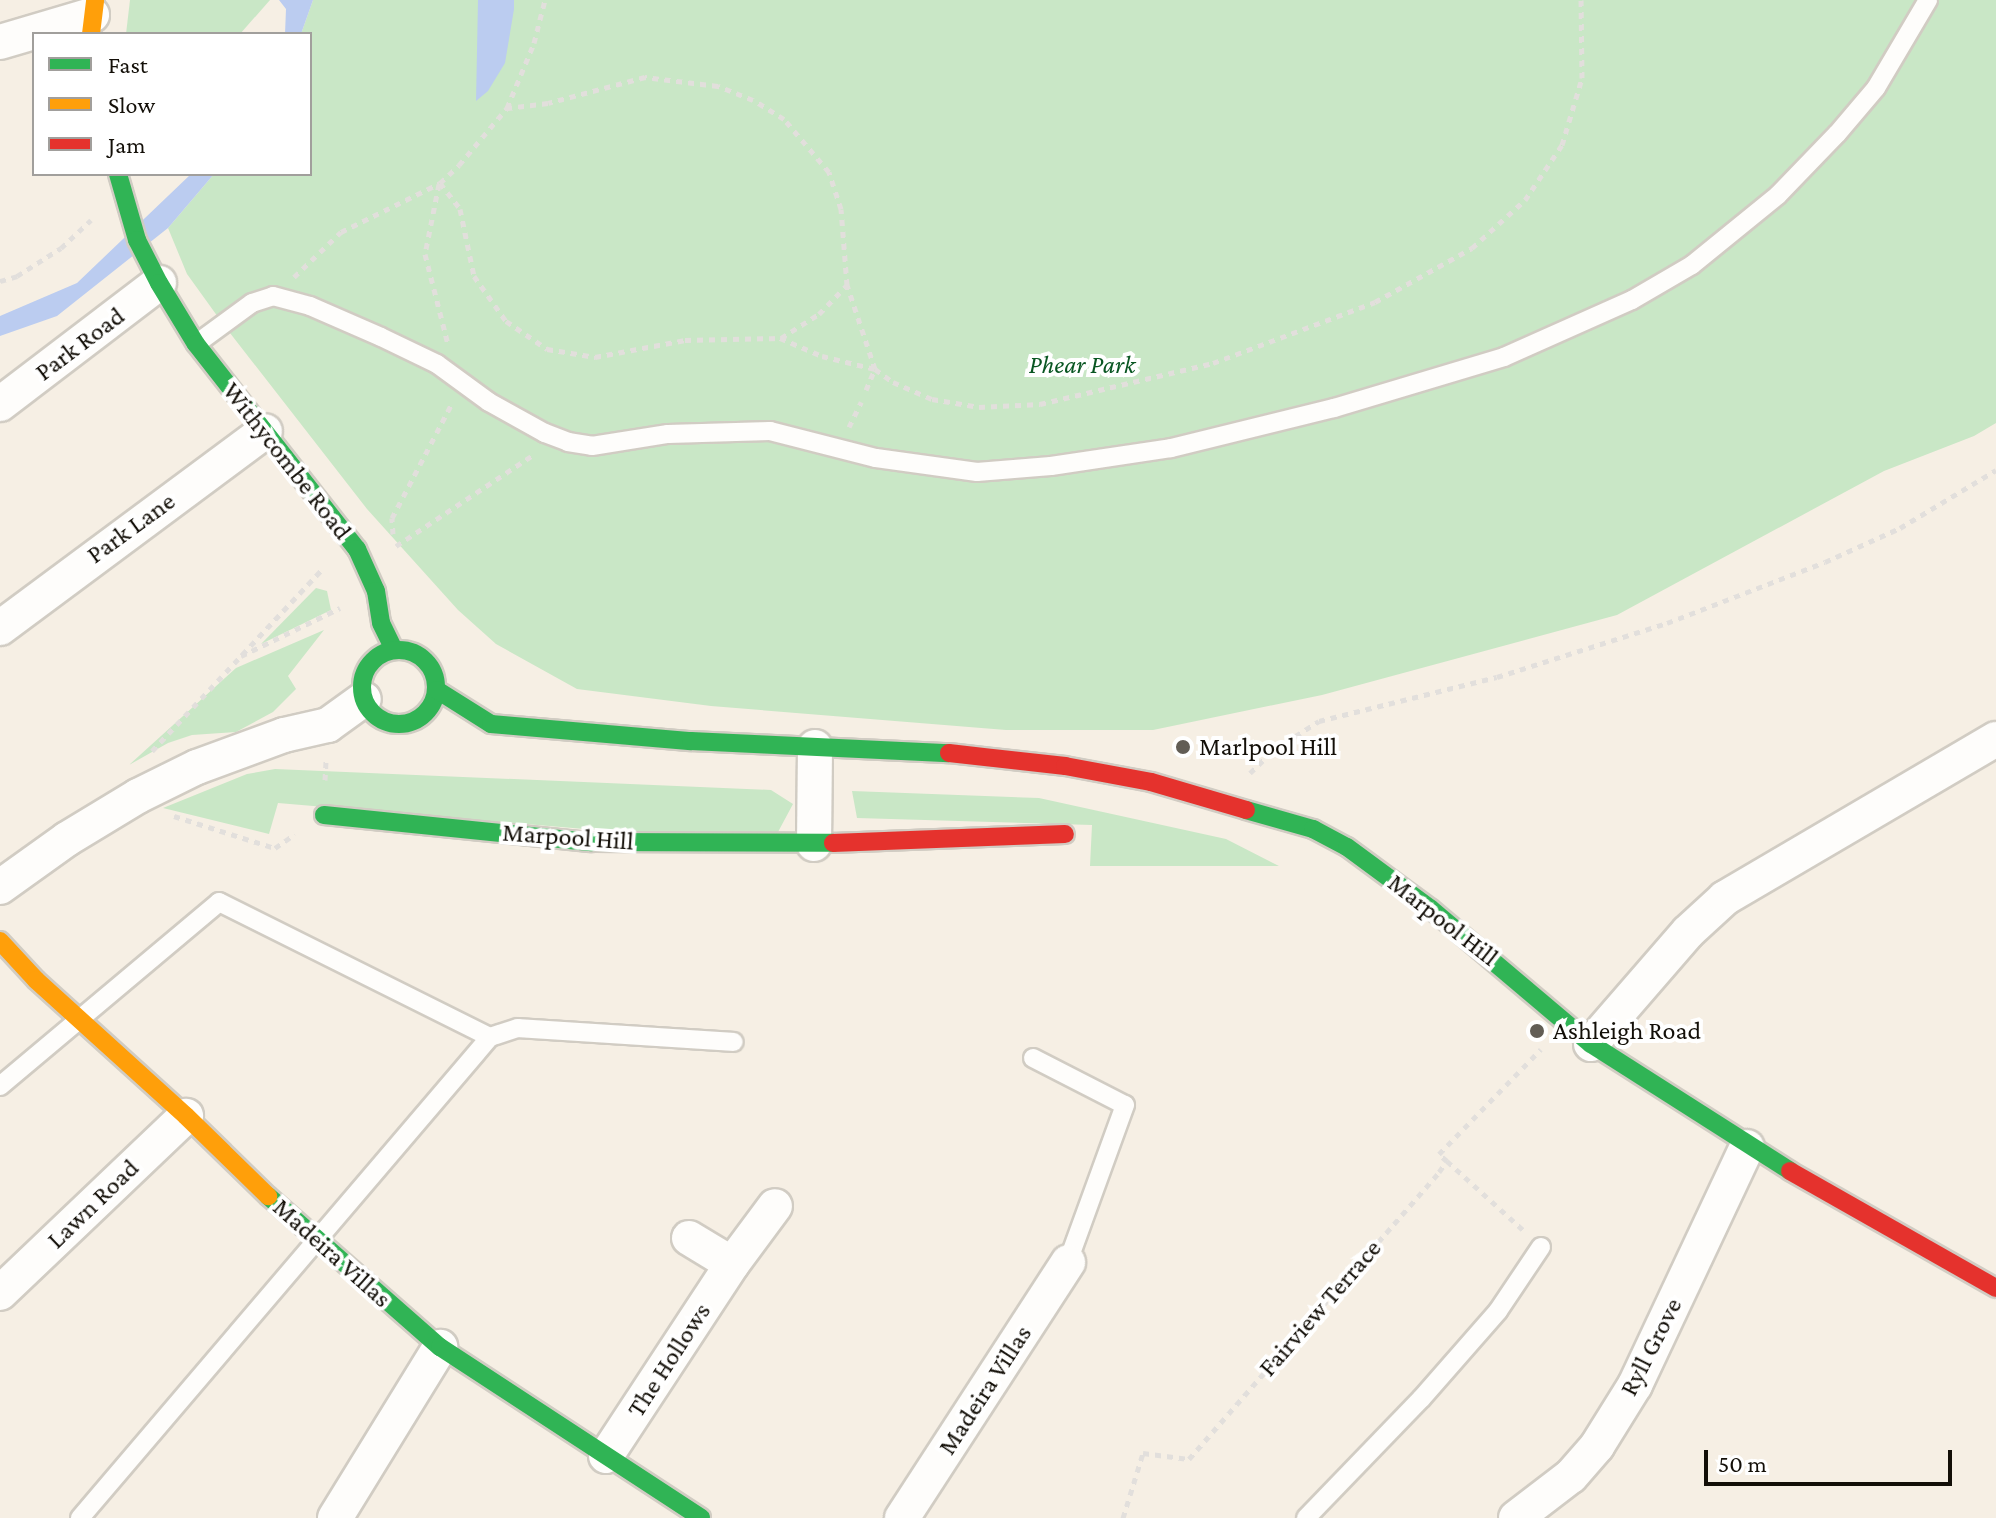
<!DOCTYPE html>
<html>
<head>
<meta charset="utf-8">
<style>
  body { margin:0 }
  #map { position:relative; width:1996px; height:1518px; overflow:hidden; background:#f6efe4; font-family:"Crimson Pro",serif }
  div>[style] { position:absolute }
  .green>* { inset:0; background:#c9e7c6 }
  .water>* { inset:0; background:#bbccf0 }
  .path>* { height:5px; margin-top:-2.5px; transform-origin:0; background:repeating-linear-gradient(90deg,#e2dfdc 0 6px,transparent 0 12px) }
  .roads { filter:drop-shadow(2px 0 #d1ccc3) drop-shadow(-2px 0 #d1ccc3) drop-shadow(0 2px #d1ccc3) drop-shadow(0 -2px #d1ccc3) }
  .lane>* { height:18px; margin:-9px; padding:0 9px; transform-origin:9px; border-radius:9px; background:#fefdfb }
  .street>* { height:34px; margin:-17px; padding:0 17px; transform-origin:17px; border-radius:17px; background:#fefdfb }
  .fast>* { height:18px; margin:-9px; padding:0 9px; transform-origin:9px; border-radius:9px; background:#30b455 }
  .fast>.ring { margin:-9px; padding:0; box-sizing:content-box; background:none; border:18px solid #30b455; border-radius:50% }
  .slow>* { height:18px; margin:-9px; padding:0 9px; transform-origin:9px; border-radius:9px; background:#ff9f0a }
  .jam>* { height:18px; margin:-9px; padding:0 9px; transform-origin:9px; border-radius:9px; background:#e5322d }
  .dots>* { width:22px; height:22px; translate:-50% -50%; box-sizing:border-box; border:4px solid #fff; border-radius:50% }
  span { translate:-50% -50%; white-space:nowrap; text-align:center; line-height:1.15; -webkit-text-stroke:8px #fff; paint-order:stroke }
  .street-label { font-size:26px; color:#130f08 }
  .park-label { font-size:26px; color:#095622; font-style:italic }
  .poi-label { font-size:26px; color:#130f08 }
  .left { translate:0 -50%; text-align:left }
  .legend { position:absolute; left:32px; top:32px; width:280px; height:144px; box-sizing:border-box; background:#fff; border:2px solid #a19f9c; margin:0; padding:10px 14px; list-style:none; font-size:24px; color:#130f08 }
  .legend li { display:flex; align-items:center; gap:16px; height:40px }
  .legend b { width:40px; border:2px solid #a19f9c }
  .scale { position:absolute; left:1704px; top:1450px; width:248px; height:36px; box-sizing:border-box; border:4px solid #130f08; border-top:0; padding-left:10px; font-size:24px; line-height:28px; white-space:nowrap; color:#130f08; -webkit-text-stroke:6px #fff; paint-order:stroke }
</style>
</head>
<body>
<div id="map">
  <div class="green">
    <div style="clip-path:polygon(130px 0,270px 0,240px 34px,126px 34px)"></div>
    <div style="clip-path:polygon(313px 0,1996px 0,1996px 423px,1974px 436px,1884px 471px,1617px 615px,1322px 695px,1153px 730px,1006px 730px,711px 706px,577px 689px,496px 644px,458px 610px,367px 509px,223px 324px,187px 274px,168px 228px,214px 174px,310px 174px,310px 34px,301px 34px)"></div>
    <div style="clip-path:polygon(316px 588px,327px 591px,331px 610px,261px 644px)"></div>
    <div style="clip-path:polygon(324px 630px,288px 676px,296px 689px,273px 712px,236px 732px,192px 735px,168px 743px,129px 765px,236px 668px)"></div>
    <div style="clip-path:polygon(275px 769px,771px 790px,793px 804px,778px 832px,608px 831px,278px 803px,269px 834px,163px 808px,247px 774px)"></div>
    <div style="clip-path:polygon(852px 791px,1039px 798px,1226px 839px,1279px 866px,1090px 866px,1092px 825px,857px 818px)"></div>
  </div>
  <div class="water">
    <div style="clip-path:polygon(279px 0,313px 0,301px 34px,285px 34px,286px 9px)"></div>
    <div style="clip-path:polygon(478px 0,514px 0,514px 9px,505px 63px,488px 91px,476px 101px)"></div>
    <div style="clip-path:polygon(191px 174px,214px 174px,168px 228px,57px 316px,0 336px,0 316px,77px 283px)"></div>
  </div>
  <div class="path">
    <div style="left:440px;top:183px;width:33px;rotate:52deg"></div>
    <div style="left:460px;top:209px;width:68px;rotate:78.2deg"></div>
    <div style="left:474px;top:276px;width:55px;rotate:54.6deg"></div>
    <div style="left:506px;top:321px;width:50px;rotate:34.3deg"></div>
    <div style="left:547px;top:349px;width:49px;rotate:9.5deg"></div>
    <div style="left:595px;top:357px;width:92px;rotate:-10.7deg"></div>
    <div style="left:685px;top:340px;width:95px;rotate:-1.2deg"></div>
    <div style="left:780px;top:338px;width:46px;rotate:23.2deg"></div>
    <div style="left:822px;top:356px;width:55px;rotate:13.8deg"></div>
    <div style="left:875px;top:369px;width:89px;rotate:-108.4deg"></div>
    <div style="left:847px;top:285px;width:76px;rotate:-94.5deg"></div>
    <div style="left:841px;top:209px;width:39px;rotate:-108deg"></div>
    <div style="left:829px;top:172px;width:70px;rotate:-130.3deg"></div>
    <div style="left:784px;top:119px;width:36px;rotate:-148deg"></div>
    <div style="left:753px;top:100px;width:38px;rotate:-158deg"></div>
    <div style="left:718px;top:86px;width:74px;rotate:-173deg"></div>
    <div style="left:645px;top:77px;width:100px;rotate:165deg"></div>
    <div style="left:548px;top:103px;width:41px;rotate:173deg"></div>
    <div style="left:439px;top:184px;width:71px;rotate:101.3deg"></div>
    <div style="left:425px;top:254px;width:93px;rotate:75.7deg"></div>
    <div style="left:294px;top:277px;width:65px;rotate:-43.8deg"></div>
    <div style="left:341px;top:232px;width:110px;rotate:-26.3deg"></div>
    <div style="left:440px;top:183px;width:26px;rotate:-43deg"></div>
    <div style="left:459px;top:165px;width:75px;rotate:-49.9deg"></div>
    <div style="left:507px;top:108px;width:70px;rotate:-67.4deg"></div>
    <div style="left:534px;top:43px;width:44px;rotate:-75.7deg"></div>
    <div style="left:0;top:281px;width:18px;rotate:-16deg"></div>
    <div style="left:17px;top:276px;width:52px;rotate:-32.5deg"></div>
    <div style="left:61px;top:248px;width:41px;rotate:-43deg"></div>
    <div style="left:781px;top:338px;width:45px;rotate:-32.3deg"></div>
    <div style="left:819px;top:314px;width:40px;rotate:-46deg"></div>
    <div style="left:866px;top:390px;width:23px;rotate:-67deg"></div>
    <div style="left:875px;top:369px;width:22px;rotate:36deg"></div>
    <div style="left:893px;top:382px;width:43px;rotate:23.6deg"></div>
    <div style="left:932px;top:399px;width:48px;rotate:9.7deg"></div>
    <div style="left:979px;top:407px;width:61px;rotate:-2.8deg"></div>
    <div style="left:1040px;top:404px;width:178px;rotate:-13.3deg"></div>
    <div style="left:1213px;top:363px;width:173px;rotate:-20.6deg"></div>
    <div style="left:1375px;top:302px;width:111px;rotate:-29.1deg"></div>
    <div style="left:1472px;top:248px;width:72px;rotate:-42.2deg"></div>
    <div style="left:1525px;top:200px;width:66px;rotate:-56.1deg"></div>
    <div style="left:1562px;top:145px;width:70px;rotate:-73.4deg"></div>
    <div style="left:1582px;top:78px;width:78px;rotate:-90.7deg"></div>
    <div style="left:849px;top:427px;width:28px;rotate:-64deg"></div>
    <div style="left:393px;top:534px;width:16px;rotate:-94deg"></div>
    <div style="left:392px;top:518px;width:130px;rotate:-62.4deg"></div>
    <div style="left:396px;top:546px;width:164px;rotate:-33.6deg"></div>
    <div style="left:241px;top:656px;width:110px;rotate:-25.9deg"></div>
    <div style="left:152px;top:751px;width:250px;rotate:-46.9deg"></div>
    <div style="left:1250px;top:773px;width:35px;rotate:-44deg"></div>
    <div style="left:1275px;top:749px;width:52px;rotate:-32.5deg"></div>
    <div style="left:1319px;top:721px;width:183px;rotate:-13.9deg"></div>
    <div style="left:1497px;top:677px;width:178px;rotate:-17.6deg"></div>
    <div style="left:1667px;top:623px;width:169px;rotate:-21.1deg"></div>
    <div style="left:1825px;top:562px;width:82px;rotate:-24.4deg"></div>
    <div style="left:1900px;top:528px;width:112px;rotate:-31.1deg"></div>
    <div style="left:325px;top:780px;width:22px;rotate:-87deg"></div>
    <div style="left:174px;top:816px;width:106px;rotate:17.6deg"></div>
    <div style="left:275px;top:848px;width:24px;rotate:-35deg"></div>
    <div style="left:1447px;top:1161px;width:103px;rotate:42.2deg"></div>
    <div style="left:1123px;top:1518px;width:68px;rotate:-72.9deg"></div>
    <div style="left:1143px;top:1453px;width:46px;rotate:7.4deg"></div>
    <div style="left:1189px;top:1459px;width:381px;rotate:-48.9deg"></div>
    <div style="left:1439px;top:1172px;width:14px;rotate:-54deg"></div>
    <div style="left:1447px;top:1161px;width:11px;rotate:-139deg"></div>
    <div style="left:1439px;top:1154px;width:146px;rotate:-45.8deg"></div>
  </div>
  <div class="roads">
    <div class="lane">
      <div style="left:196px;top:344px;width:69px;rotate:-36.2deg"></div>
      <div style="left:252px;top:303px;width:22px;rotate:-18deg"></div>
      <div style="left:273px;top:296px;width:38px;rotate:15deg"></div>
      <div style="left:310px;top:306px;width:77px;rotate:23.6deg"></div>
      <div style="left:381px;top:337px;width:62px;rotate:25.7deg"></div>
      <div style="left:437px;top:364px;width:64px;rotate:36.2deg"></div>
      <div style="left:489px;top:402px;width:64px;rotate:29deg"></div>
      <div style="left:545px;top:433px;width:25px;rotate:21deg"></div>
      <div style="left:568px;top:442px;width:24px;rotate:9deg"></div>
      <div style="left:592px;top:446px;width:77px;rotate:-9deg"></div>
      <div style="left:668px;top:434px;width:102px;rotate:-1.7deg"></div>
      <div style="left:770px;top:431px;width:109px;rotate:14.3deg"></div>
      <div style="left:876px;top:458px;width:102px;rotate:7.9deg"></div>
      <div style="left:977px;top:472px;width:74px;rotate:-4.6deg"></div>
      <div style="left:1051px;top:466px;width:121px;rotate:-8.5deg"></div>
      <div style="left:1171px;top:448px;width:168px;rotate:-13.8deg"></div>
      <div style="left:1334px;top:408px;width:177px;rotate:-16.7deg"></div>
      <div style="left:1504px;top:357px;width:140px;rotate:-24deg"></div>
      <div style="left:1632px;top:300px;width:69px;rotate:-30.3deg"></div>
      <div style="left:1692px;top:265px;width:111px;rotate:-39.1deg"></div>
      <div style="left:1778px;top:195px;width:85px;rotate:-46deg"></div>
      <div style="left:1837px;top:134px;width:60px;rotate:-49.7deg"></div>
      <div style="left:1876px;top:88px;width:102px;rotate:-59.4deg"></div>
      <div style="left:1033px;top:1058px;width:103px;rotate:27.1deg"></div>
      <div style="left:1125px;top:1105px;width:167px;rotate:110deg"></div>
      <div style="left:0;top:1086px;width:286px;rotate:-40deg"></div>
      <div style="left:219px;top:902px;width:303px;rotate:26.5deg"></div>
      <div style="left:490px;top:1037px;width:29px;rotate:-18deg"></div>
      <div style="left:518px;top:1028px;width:216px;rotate:3.7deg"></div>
      <div style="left:80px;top:1518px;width:632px;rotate:-49.56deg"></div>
      <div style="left:1306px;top:1518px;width:165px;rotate:-46deg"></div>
      <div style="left:1421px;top:1399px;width:117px;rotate:-48.8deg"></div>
      <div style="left:1498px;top:1311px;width:77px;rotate:-56.1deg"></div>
    </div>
    <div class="street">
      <div style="left:0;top:42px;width:96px;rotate:-16.4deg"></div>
      <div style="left:0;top:404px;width:200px;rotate:-37.3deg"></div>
      <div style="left:0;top:628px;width:330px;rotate:-36.6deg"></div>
      <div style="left:814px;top:844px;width:97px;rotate:-89.4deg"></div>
      <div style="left:0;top:887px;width:82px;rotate:-35.6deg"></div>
      <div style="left:67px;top:839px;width:83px;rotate:-31.2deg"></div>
      <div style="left:138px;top:796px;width:66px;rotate:-26.2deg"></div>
      <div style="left:197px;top:767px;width:93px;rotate:-20.2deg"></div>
      <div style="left:284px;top:735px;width:45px;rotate:-12.8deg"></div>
      <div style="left:328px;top:725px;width:44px;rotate:-35.8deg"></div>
      <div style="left:1591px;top:1044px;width:148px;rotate:-49.1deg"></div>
      <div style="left:1688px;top:932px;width:50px;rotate:-42.6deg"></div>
      <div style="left:1725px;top:898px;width:314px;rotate:-30.4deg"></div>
      <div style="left:689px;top:1238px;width:50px;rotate:31.2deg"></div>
      <div style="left:0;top:1293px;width:257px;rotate:-43.6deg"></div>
      <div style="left:606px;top:1456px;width:230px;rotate:-56.7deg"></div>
      <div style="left:732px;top:1264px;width:72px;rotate:-53.4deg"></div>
      <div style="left:335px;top:1518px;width:201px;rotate:-58.4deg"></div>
      <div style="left:902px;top:1518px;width:305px;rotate:-57deg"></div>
      <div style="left:1516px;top:1518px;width:69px;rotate:-37.4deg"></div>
      <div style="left:1571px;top:1476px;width:40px;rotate:-49deg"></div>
      <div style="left:1597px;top:1446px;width:72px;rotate:-58.1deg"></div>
      <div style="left:1635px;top:1385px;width:263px;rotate:-64.8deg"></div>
    </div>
    <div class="fast">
      <div style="left:118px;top:174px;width:69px;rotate:73.9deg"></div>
      <div style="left:137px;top:240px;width:48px;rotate:62.9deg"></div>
      <div style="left:159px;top:283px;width:71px;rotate:58.8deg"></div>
      <div style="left:196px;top:344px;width:261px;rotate:51.9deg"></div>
      <div style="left:357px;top:549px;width:46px;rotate:65.7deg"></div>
      <div style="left:376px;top:591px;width:32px;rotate:81deg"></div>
      <div style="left:381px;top:623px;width:28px;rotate:64deg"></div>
      <div class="ring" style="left:362px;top:650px;width:56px;height:56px"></div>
      <div style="left:437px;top:690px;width:64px;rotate:32.2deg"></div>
      <div style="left:491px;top:724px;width:201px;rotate:4.9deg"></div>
      <div style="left:691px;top:741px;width:258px;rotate:2.7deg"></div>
      <div style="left:1246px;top:810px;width:70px;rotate:15.8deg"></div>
      <div style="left:1313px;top:829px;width:38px;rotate:28deg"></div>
      <div style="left:1347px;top:847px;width:104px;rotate:36.4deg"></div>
      <div style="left:1431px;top:909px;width:209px;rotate:40.2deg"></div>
      <div style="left:1591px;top:1044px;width:236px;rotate:32.5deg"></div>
      <div style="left:324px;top:815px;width:269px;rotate:5.8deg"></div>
      <div style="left:592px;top:842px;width:241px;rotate:0.2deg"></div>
      <div style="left:268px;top:1196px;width:229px;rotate:41.3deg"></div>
      <div style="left:440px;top:1347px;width:312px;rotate:33.2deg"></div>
    </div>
    <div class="slow">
      <div style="left:91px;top:34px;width:34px;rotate:-83deg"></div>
      <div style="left:0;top:941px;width:53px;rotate:47.3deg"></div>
      <div style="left:36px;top:980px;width:202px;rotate:42.2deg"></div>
      <div style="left:186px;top:1116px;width:115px;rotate:44.3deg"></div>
    </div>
    <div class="jam">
      <div style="left:949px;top:753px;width:117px;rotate:6.4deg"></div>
      <div style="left:1065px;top:766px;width:87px;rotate:10.5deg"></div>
      <div style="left:1151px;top:782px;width:99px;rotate:16.4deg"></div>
      <div style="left:833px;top:843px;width:232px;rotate:-2.2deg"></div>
      <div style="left:1790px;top:1171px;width:237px;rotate:29.6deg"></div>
    </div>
  </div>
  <div class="dots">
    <div style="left:1183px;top:747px;background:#625d55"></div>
    <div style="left:1537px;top:1031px;background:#625d55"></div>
  </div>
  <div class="street-label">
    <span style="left:80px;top:344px;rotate:-37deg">Park Road</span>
    <span style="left:287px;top:461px;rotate:52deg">Withycombe Road</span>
    <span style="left:131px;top:528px;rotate:-36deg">Park Lane</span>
    <span style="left:568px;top:837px;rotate:4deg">Marpool Hill</span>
    <span style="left:1443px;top:920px;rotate:38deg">Marpool Hill</span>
    <span style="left:93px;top:1204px;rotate:-44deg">Lawn Road</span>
    <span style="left:332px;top:1253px;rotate:42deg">Madeira Villas</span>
    <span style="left:1320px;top:1308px;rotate:-49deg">Fairview Terrace</span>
    <span style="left:1651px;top:1347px;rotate:-63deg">Ryll Grove</span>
    <span style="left:669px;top:1360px;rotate:-57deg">The Hollows</span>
    <span style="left:985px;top:1390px;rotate:-57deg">Madeira Villas</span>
  </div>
  <div class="park-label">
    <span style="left:1082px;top:365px">Phear Park</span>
  </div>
  <div class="poi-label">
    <span class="left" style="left:1199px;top:747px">Marlpool Hill</span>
    <span class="left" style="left:1553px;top:1031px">Ashleigh Road</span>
  </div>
  <ul class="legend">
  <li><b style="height:10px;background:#30b455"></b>Fast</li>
  <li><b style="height:10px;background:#ff9f0a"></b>Slow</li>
  <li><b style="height:10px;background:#e5322d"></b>Jam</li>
  </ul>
  <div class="scale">50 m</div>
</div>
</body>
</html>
